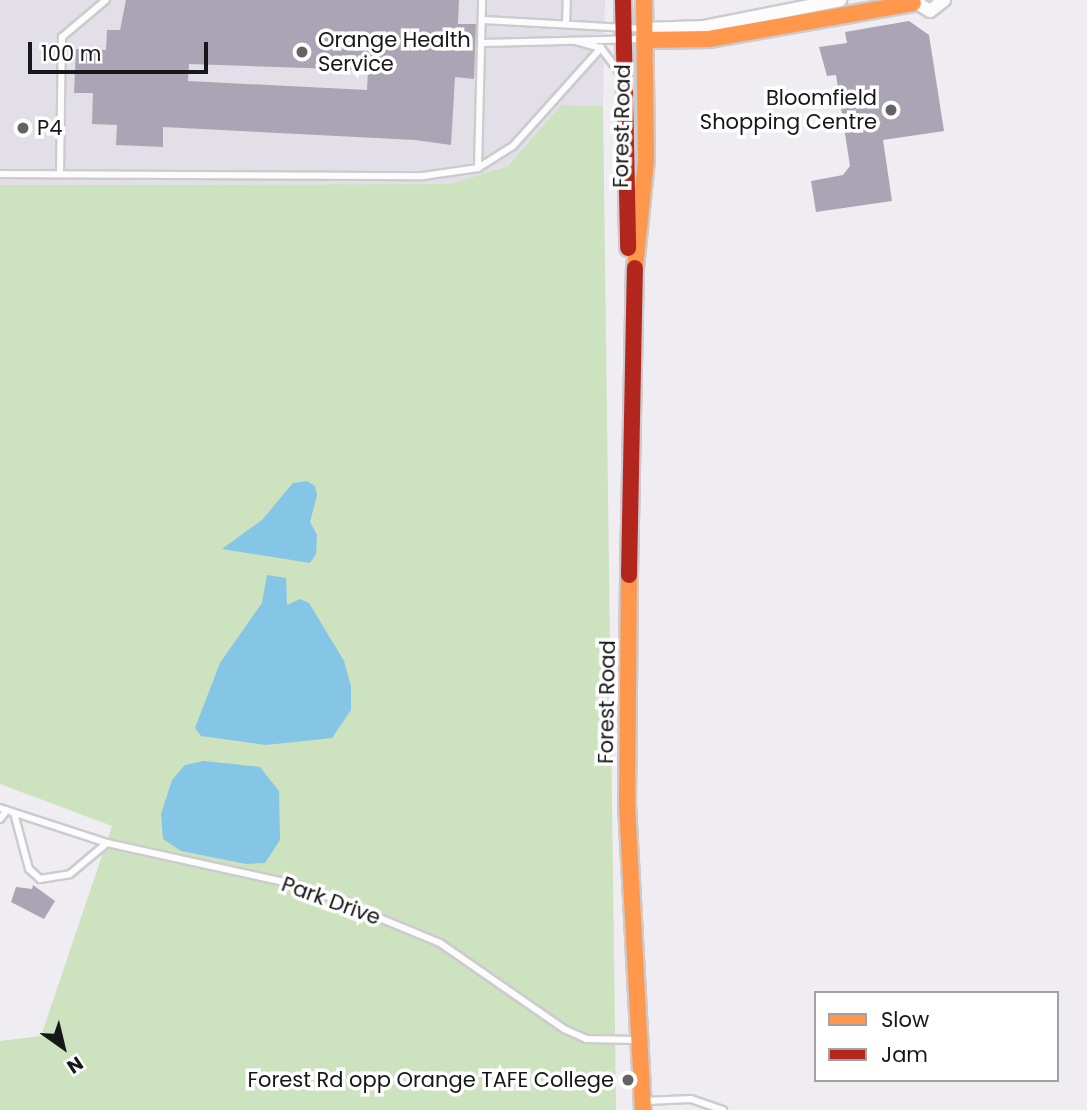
<!DOCTYPE html>
<html>
<head>
<meta charset="utf-8">
<style>
  body { margin:0 }
  #map { position:relative; width:1087px; height:1110px; overflow:hidden; background:#efedf2; font-family:Poppins,sans-serif }
  div>[style] { position:absolute }
  .built>* { inset:0; background:#e2dfe8 }
  .green>* { inset:0; background:#cde2bf }
  .water>* { inset:0; background:#85c5e6 }
  .building>* { inset:0; background:#aaa4b4 }
  .roads { filter:drop-shadow(2px 0 #cccbce) drop-shadow(-2px 0 #cccbce) drop-shadow(0 2px #cccbce) drop-shadow(0 -2px #cccbce) }
  .lane>* { height:6px; margin:-3px; padding:0 3px; transform-origin:3px; border-radius:3px; background:#fdfcfd }
  .street>* { height:12px; margin:-6px; padding:0 6px; transform-origin:6px; border-radius:6px; background:#fdfcfd }
  .slow>* { height:16px; margin:-8px; padding:0 8px; transform-origin:8px; border-radius:8px; background:#ff974d }
  .jam>* { height:16px; margin:-8px; padding:0 8px; transform-origin:8px; border-radius:8px; background:#b3261e }
  .dots>* { width:19px; height:19px; translate:-50% -50%; box-sizing:border-box; border:4px solid #fff; border-radius:50% }
  span { translate:-50% -50%; white-space:nowrap; text-align:center; line-height:1.15; -webkit-text-stroke:7px #fff; paint-order:stroke }
  .poi-label { font-size:21px; color:#171719 }
  .left { translate:0 -50%; text-align:left }
  .right { translate:-100% -50%; text-align:right }
  .street-label { font-size:21px; color:#171719 }
  .legend { position:absolute; left:814px; top:991px; width:245px; height:91px; box-sizing:border-box; background:#fff; border:2px solid #a2a2a3; margin:0; padding:9px 12px; list-style:none; font-size:21px; color:#171719 }
  .legend li { display:flex; align-items:center; gap:14px; height:35px }
  .legend b { width:35px; border:2px solid #a2a2a3 }
  .north { position:absolute; left:28px; top:1012px; width:70px; height:70px; -webkit-text-stroke:5px #fff; paint-order:stroke; rotate:146deg; font-size:19px; font-weight:700; line-height:28px; text-align:center; color:#171719 }
  .north::after { content:''; display:block; margin:auto; width:24px; height:32px; background:#171719; clip-path:polygon(50% 0,100% 100%,50% 72%,0 100%) }
  .scale { position:absolute; left:28px; top:42px; width:180px; height:32px; box-sizing:border-box; border:4px solid #171719; border-top:0; padding-left:9px; font-size:21px; line-height:24px; white-space:nowrap; color:#171719; -webkit-text-stroke:5px #fff; paint-order:stroke }
</style>
</head>
<body>
<div id="map">
  <div class="built">
    <div style="clip-path:polygon(0 0,605px 0,603px 106px,561px 105px,508px 166px,450px 184px,0 185px)"></div>
  </div>
  <div class="green">
    <div style="clip-path:polygon(561px 105px,603px 106px,616px 1110px,0 1110px,0 1041px,41px 1036px,112px 826px,0 784px,0 185px,450px 184px,508px 166px)"></div>
  </div>
  <div class="water">
    <div style="clip-path:polygon(307px 481px,315px 486px,317px 495px,310px 522px,317px 535px,316px 554px,310px 563px,222px 549px,262px 520px,293px 483px)"></div>
    <div style="clip-path:polygon(267px 575px,286px 578px,287px 605px,300px 599px,309px 603px,344px 661px,351px 686px,351px 710px,332px 738px,266px 745px,201px 736px,195px 728px,220px 663px,262px 603px)"></div>
    <div style="clip-path:polygon(204px 761px,260px 767px,279px 791px,280px 840px,265px 863px,246px 864px,181px 851px,163px 839px,161px 814px,172px 780px,185px 765px)"></div>
  </div>
  <div class="building">
    <div style="clip-path:polygon(evenodd,126px 0,459px 0,458px 24px,476px 24px,474px 79px,455px 77px,451px 145px,415px 140px,163px 127px,163px 147px,116px 145px,117px 125px,92px 124px,93px 93px,74px 93px,76px 49px,106px 50px,107px 30px,120px 30px,126px 0,189px 64px,368px 70px,367px 90px,188px 81px,189px 64px)"></div>
    <div style="clip-path:polygon(909px 21px,929px 35px,944px 131px,883px 140px,892px 201px,816px 212px,811px 181px,843px 175px,850px 166px,836px 75px,827px 76px,819px 47px,847px 43px,845px 32px)"></div>
    <div style="clip-path:polygon(33px 885px,55px 901px,44px 919px,11px 902px,16px 887px,32px 889px)"></div>
  </div>
  <div class="roads">
    <div class="lane">
      <div style="left:484px;top:20px;width:159px;rotate:3.2deg"></div>
      <div style="left:566px;top:24px;width:24px;rotate:-88deg"></div>
      <div style="left:576px;top:41px;width:26px;rotate:16deg"></div>
      <div style="left:601px;top:48px;width:30px;rotate:53deg"></div>
      <div style="left:483px;top:43px;width:159px;rotate:-1.4deg"></div>
      <div style="left:478px;top:168px;width:41px;rotate:-32.2deg"></div>
      <div style="left:513px;top:146px;width:132px;rotate:-48.1deg"></div>
      <div style="left:0;top:174px;width:423px;rotate:0.3deg"></div>
      <div style="left:423px;top:176px;width:56px;rotate:-8.3deg"></div>
      <div style="left:478px;top:168px;width:168px;rotate:-88.6deg"></div>
      <div style="left:60px;top:174px;width:137px;rotate:-89.2deg"></div>
      <div style="left:62px;top:37px;width:57px;rotate:-40.1deg"></div>
      <div style="left:0;top:808px;width:113px;rotate:18.1deg"></div>
      <div style="left:107px;top:843px;width:200px;rotate:12.4deg"></div>
      <div style="left:302px;top:886px;width:149px;rotate:22.4deg"></div>
      <div style="left:440px;top:943px;width:151px;rotate:34.7deg"></div>
      <div style="left:564px;top:1029px;width:24px;rotate:24deg"></div>
      <div style="left:586px;top:1039px;width:51px;rotate:1.1deg"></div>
      <div style="left:14px;top:813px;width:58px;rotate:75deg"></div>
      <div style="left:29px;top:869px;width:15px;rotate:42deg"></div>
      <div style="left:40px;top:879px;width:30px;rotate:-9deg"></div>
      <div style="left:70px;top:874px;width:48px;rotate:-40deg"></div>
      <div style="left:0;top:819px;width:11px;rotate:-52deg"></div>
      <div style="left:646px;top:1101px;width:45px;rotate:-2.5deg"></div>
      <div style="left:691px;top:1099px;width:34px;rotate:19deg"></div>
    </div>
    <div class="street">
      <div style="left:912px;top:0;width:21px;rotate:31deg"></div>
      <div style="left:930px;top:11px;width:18px;rotate:-38deg"></div>
      <div style="left:644px;top:29px;width:60px;rotate:-1.9deg"></div>
      <div style="left:704px;top:27px;width:139px;rotate:-11.2deg"></div>
    </div>
    <div class="slow">
      <div style="left:644px;top:40px;width:65px;rotate:-0.9deg"></div>
      <div style="left:709px;top:39px;width:207px;rotate:-10deg"></div>
      <div style="left:635px;top:268px;width:109px;rotate:-84.2deg"></div>
      <div style="left:646px;top:160px;width:160px;rotate:-90.7deg"></div>
      <div style="left:629px;top:575px;width:229px;rotate:90.5deg"></div>
      <div style="left:627px;top:804px;width:306px;rotate:87deg"></div>
    </div>
    <div class="jam">
      <div style="left:623px;top:0;width:248px;rotate:88.8deg"></div>
      <div style="left:629px;top:575px;width:307px;rotate:-88.9deg"></div>
    </div>
  </div>
  <div class="dots">
    <div style="left:302px;top:52px;background:#636265"></div>
    <div style="left:891px;top:110px;background:#636265"></div>
    <div style="left:23px;top:128px;background:#636265"></div>
    <div style="left:628px;top:1080px;background:#636265"></div>
  </div>
  <div class="poi-label">
    <span class="left" style="left:318px;top:52px">Orange Health<br>Service</span>
    <span class="right" style="left:877px;top:110px">Bloomfield<br>Shopping Centre</span>
    <span class="left" style="left:37px;top:128px">P4</span>
    <span class="right" style="left:614px;top:1080px">Forest Rd opp Orange TAFE College</span>
  </div>
  <div class="street-label">
    <span style="left:622px;top:126px;rotate:-89deg">Forest Road</span>
    <span style="left:607px;top:702px;rotate:-89deg">Forest Road</span>
    <span style="left:331px;top:901px;rotate:20deg">Park Drive</span>
  </div>
  <ul class="legend">
  <li><b style="height:9px;background:#ff974d"></b>Slow</li>
  <li><b style="height:9px;background:#b3261e"></b>Jam</li>
  </ul>
  <div class="north">N</div>
  <div class="scale">100 m</div>
</div>
</body>
</html>
